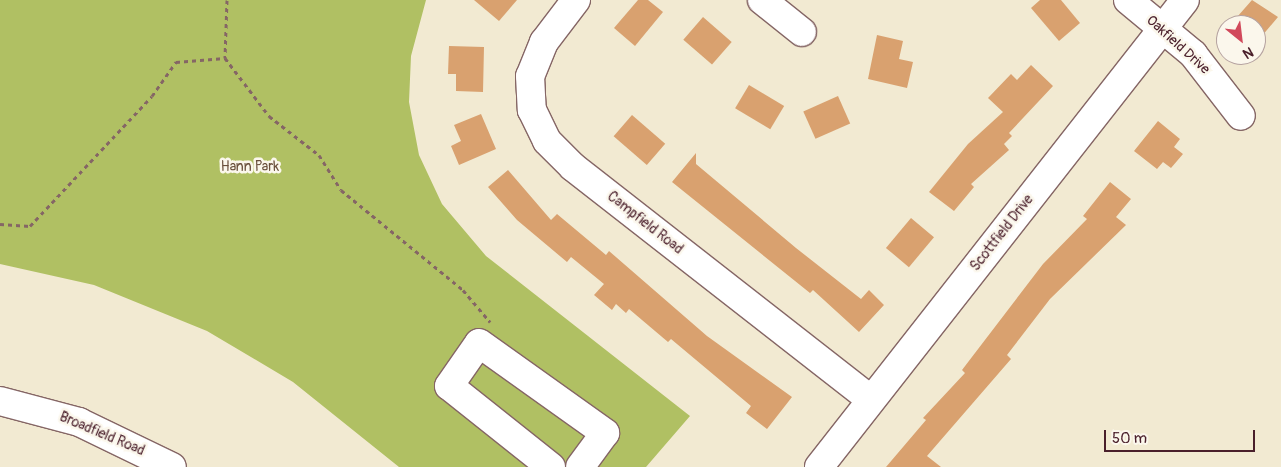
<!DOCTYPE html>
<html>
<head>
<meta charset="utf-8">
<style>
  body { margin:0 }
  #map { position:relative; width:1281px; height:467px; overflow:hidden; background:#f2ead2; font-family:Pangolin,sans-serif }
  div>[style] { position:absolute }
  .green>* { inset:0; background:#b0c063 }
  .building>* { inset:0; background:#d9a16f; transform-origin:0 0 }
  .path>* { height:3px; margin-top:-1.5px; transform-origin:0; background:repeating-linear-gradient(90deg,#856665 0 4px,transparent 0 8px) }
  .roads { filter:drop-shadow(1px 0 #856665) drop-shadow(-1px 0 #856665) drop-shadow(0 1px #856665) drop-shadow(0 -1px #856665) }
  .minor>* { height:28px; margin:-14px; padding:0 14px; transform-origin:14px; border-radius:14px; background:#fff }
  span { translate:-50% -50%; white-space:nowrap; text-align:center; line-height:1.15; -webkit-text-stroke:5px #fbf7ec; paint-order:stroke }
  .street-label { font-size:14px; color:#4a1f2b }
  .park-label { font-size:14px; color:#694f3c }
  .north { position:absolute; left:1216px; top:15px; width:50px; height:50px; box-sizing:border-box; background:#fbf7ec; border:1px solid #b4a19f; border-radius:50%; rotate:151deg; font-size:14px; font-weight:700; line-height:20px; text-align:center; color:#4a1f2b }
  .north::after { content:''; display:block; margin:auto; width:18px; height:22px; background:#d1495b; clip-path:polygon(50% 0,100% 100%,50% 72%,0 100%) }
  .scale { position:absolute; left:1104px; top:430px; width:151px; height:22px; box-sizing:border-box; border:2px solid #4a1f2b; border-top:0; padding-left:6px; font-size:15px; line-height:18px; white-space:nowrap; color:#4a1f2b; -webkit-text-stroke:4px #fbf7ec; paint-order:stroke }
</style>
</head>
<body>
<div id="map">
  <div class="green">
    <div style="clip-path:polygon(0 0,426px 0,411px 56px,409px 102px,419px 155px,442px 204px,486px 256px,690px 416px,646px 467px,399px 467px,293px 382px,207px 331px,94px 285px,0 264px)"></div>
  </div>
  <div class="building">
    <div style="clip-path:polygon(474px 0,517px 0,499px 21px)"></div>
    <div style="clip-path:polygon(638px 0,648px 0,663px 12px,635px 46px,614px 28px)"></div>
    <div style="clip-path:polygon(1040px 0,1061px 0,1080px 23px,1059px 41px,1031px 8px)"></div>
    <div style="clip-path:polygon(1252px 0,1278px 17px,1256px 43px,1256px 25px,1230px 25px)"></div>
    <div style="left:703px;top:17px;width:38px;height:30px;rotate:41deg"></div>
    <div style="clip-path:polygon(877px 35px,903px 41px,899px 59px,913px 62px,907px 88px,868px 79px)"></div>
    <div style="clip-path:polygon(449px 46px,484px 47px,483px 92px,456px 91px,456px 74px,448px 74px)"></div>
    <div style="clip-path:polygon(1031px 65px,1053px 86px,1009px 133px,1012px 136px,1004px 144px,1009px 150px,971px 184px,974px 187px,954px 211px,929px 192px,968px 144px,1003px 112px,988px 98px,1011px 74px,1017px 80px)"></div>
    <div style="left:749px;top:85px;width:41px;height:27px;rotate:31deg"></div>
    <div style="left:838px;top:96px;width:30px;height:38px;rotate:66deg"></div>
    <div style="clip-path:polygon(481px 114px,496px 149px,459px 165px,451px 146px,461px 141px,454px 125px)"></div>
    <div style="left:632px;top:115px;width:44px;height:28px;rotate:41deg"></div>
    <div style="clip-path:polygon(1158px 121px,1180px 139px,1174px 147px,1183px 154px,1171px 168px,1163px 162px,1157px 169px,1134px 151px)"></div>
    <div style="clip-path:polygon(696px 153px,696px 164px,796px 248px,861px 299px,869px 290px,884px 305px,859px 332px,813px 290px,810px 293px,672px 182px)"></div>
    <div style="clip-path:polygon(508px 170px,551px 220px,557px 214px,606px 255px,609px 251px,707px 336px,792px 397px,767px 429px,746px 413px,751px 406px,671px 339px,668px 342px,629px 309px,626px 313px,616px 304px,612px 310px,594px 295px,604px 284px,571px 257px,567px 262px,517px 220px,488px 187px)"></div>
    <div style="clip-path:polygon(1110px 182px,1131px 199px,1116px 217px,1126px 225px,1050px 299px,1007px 355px,1011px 359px,927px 456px,941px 467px,886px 467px,926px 420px,923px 418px,965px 373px,962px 370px,1043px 264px,1087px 219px,1083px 216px)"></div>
    <div style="left:911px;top:218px;width:30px;height:39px;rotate:40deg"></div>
  </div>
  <div class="path">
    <div style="left:227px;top:0;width:58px;rotate:92deg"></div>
    <div style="left:225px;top:58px;width:73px;rotate:52.8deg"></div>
    <div style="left:269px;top:116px;width:63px;rotate:38deg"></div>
    <div style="left:319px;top:155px;width:41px;rotate:57.8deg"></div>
    <div style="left:341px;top:190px;width:158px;rotate:39.3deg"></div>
    <div style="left:463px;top:290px;width:42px;rotate:49.8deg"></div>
    <div style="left:0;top:224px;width:30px;rotate:4deg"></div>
    <div style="left:30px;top:226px;width:178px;rotate:-46.8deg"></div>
    <div style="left:152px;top:96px;width:42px;rotate:-54.8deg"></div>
    <div style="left:176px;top:62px;width:49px;rotate:-4.7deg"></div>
  </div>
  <div class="roads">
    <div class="minor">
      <div style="left:576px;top:0;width:53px;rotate:127.3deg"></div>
      <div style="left:544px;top:42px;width:37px;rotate:112deg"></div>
      <div style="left:530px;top:76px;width:34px;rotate:87deg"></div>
      <div style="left:532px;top:110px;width:34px;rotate:64deg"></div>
      <div style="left:547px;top:141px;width:37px;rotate:45deg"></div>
      <div style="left:573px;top:167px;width:378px;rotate:38deg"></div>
      <div style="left:762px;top:0;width:51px;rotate:38.7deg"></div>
      <div style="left:1128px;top:0;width:85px;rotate:39.7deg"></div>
      <div style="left:1193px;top:54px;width:78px;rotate:52.3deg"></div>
      <div style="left:0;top:401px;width:82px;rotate:14.9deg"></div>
      <div style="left:79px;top:422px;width:103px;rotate:25.8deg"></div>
      <div style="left:551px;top:467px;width:130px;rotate:-141.5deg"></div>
      <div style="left:449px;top:386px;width:52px;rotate:-55.1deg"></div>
      <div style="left:479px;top:343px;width:155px;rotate:35.5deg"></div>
      <div style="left:605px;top:433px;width:42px;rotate:126.3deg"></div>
      <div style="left:819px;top:467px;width:593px;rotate:-51.91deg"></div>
    </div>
  </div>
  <div class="street-label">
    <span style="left:1178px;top:45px;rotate:42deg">Oakfield Drive</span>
    <span style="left:645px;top:223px;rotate:38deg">Campfield Road</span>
    <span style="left:1002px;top:233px;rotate:-52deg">Scottfield Drive</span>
    <span style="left:102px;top:434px;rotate:23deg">Broadfield Road</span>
  </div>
  <div class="park-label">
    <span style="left:250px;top:167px">Hann Park</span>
  </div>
  <div class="north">N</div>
  <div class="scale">50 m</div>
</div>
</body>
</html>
